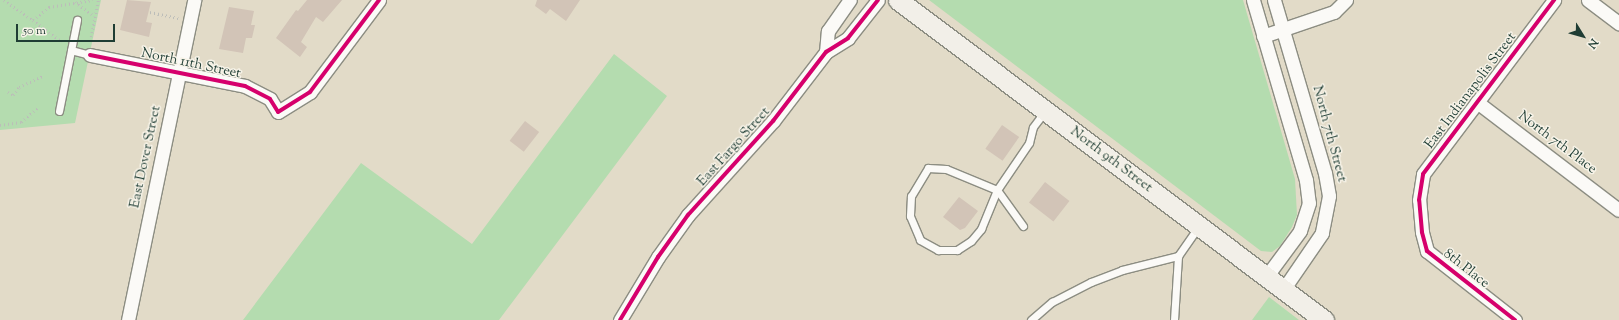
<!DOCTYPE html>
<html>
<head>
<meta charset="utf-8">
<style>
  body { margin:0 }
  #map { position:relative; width:1619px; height:320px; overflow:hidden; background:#e2dbc8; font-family:"Sorts Mill Goudy",serif }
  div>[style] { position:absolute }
  .green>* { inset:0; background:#b4dcaf }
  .building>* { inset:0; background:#d2c4b7; transform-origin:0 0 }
  .path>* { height:2.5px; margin-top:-1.25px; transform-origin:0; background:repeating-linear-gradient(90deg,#bcbdb9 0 1px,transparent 0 4px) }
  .roads { filter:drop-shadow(1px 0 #8c8d82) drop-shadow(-1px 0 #8c8d82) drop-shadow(0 1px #8c8d82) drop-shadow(0 -1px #8c8d82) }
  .service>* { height:7px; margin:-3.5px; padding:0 3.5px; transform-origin:3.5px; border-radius:3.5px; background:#fbfaf7 }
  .minor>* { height:13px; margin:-6.5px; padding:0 6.5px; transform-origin:6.5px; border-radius:6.5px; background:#fbfaf7 }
  .secondary>* { height:19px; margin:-9.5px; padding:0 9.5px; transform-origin:9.5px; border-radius:9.5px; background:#f2efe8 }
  .cycleway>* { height:4px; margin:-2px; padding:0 2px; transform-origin:2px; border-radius:2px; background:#d6006c }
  span { translate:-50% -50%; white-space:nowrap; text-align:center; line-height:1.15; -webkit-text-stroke:3px #f7f3e8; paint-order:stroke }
  .street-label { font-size:14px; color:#1f3d34 }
  .north { position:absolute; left:1563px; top:16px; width:40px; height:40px; -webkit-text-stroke:3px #f7f3e8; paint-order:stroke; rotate:127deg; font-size:11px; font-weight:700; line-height:16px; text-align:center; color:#1f3d34 }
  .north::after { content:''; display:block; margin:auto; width:14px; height:18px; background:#1f3d34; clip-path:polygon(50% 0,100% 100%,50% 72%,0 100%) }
  .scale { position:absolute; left:16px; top:24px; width:99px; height:18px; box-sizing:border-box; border:2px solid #1f3d34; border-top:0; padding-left:5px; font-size:12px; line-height:14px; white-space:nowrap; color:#1f3d34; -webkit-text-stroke:3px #f7f3e8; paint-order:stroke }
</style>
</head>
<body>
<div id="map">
  <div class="green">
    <div style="clip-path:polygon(0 0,101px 0,75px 123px,0 130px)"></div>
    <div style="clip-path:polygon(929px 0,1243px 0,1295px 179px,1297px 215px,1292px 227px,1280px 246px,1272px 252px,1261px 251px)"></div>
    <div style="clip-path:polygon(614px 54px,667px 96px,499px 320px,243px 320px,361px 163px,472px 244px)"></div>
    <div style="clip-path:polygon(1269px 297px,1299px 320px,1252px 320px)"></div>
  </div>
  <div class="building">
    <div style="clip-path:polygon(127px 0,151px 2px,146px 22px,152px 23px,149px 37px,120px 30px)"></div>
    <div style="clip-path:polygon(307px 0,342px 0,323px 22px,316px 17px,301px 42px,307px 47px,300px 57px,276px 38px,296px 10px,298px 11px)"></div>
    <div style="clip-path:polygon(537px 0,580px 0,566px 21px,550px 9px,546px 14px,535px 6px)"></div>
    <div style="clip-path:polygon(229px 7px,254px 11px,251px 25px,255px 25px,252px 38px,246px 38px,243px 53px,219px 49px)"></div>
    <div style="left:525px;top:121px;width:18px;height:25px;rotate:38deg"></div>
    <div style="left:1002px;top:125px;width:21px;height:29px;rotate:35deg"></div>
    <div style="left:1045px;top:182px;width:31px;height:26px;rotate:38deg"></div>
    <div style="clip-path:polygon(959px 197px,978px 211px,965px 228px,960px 230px,943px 217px)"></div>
  </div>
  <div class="path">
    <div style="left:4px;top:0;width:35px;rotate:35deg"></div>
    <div style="left:33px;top:20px;width:21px;rotate:-39deg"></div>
    <div style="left:49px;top:7px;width:44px;rotate:-9.2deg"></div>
    <div style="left:75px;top:2px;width:24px;rotate:36deg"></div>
    <div style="left:150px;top:12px;width:29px;rotate:12deg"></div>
    <div style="left:33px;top:20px;width:36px;rotate:37deg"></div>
    <div style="left:91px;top:37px;width:38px;rotate:-79deg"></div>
    <div style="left:8px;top:92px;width:6px;rotate:31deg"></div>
    <div style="left:13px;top:95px;width:10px;rotate:-53deg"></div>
    <div style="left:19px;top:87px;width:26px;rotate:-25deg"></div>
    <div style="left:0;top:125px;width:21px;rotate:-8deg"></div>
    <div style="left:21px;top:122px;width:23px;rotate:-41deg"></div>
  </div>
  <div class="roads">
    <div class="service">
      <div style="left:71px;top:50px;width:20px;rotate:15deg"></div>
      <div style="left:59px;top:111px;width:93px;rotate:-78.8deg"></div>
      <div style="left:1023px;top:226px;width:44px;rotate:-125.8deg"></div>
      <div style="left:997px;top:190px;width:55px;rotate:-157.6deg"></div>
      <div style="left:946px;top:169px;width:18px;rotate:-177deg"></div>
      <div style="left:928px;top:168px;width:33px;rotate:121deg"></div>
      <div style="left:911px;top:196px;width:20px;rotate:93deg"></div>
      <div style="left:910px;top:216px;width:26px;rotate:67deg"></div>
      <div style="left:920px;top:240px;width:21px;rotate:29deg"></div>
      <div style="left:938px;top:250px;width:19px"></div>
      <div style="left:957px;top:250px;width:17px;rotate:-33deg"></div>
      <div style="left:971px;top:241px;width:16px;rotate:-50deg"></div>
      <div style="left:981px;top:229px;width:42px;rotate:-67.7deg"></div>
      <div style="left:997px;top:190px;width:57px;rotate:-55.8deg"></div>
      <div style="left:1029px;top:143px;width:16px;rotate:-76deg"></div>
      <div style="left:1033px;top:127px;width:20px;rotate:-53deg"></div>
      <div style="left:1031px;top:320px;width:28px;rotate:-41deg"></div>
      <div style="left:1052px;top:302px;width:44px;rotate:-27.1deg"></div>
      <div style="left:1091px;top:282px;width:33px;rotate:-21deg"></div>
      <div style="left:1122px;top:270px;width:58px;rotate:-14deg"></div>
      <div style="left:1178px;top:256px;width:35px;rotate:-55deg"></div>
      <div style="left:1174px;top:320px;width:64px;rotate:-86.4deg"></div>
    </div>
    <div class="minor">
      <div style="left:1253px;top:0;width:188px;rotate:73.6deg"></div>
      <div style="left:1306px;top:180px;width:23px;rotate:83deg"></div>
      <div style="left:1309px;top:203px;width:29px;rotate:108deg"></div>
      <div style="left:1300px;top:231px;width:57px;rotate:126.5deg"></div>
      <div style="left:1274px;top:0;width:180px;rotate:73.6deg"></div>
      <div style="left:1325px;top:173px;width:23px;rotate:80deg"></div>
      <div style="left:1329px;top:196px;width:38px;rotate:101deg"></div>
      <div style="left:1322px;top:233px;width:69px;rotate:124.4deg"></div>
      <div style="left:1588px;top:0;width:39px;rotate:37deg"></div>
      <div style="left:1263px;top:36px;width:75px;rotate:-18.7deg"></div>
      <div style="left:1334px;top:12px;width:17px;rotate:-45deg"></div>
      <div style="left:826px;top:52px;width:21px;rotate:-85deg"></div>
      <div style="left:828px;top:31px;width:38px;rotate:-55deg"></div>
      <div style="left:90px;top:55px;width:158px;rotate:11.3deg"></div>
      <div style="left:245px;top:86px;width:28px;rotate:27deg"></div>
      <div style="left:270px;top:99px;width:15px;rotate:58deg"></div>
      <div style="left:278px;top:112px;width:38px;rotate:-32deg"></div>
      <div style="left:310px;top:92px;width:115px;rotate:-53.1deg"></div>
      <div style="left:1477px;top:102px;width:178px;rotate:37.3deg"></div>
      <div style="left:128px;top:320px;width:327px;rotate:-78.3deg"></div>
      <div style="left:620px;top:320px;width:74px;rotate:-58.9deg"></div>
      <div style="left:658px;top:257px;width:52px;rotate:-54.5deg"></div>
      <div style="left:688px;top:215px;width:127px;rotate:-47.9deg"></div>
      <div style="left:773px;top:121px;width:87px;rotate:-52.5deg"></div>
      <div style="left:826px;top:52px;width:26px;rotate:-32deg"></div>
      <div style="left:848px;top:38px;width:48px;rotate:-51.7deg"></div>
      <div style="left:1515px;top:320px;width:112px;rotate:-141.9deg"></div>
      <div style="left:1427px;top:251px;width:20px;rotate:-105deg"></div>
      <div style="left:1422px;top:232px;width:32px;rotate:-95deg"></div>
      <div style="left:1419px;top:200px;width:26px;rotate:-81deg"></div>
      <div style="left:1423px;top:174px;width:218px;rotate:-53deg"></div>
    </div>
    <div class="secondary">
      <div style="left:898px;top:0;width:533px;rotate:36.91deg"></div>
    </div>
  </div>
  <div class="cycleway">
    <div style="left:90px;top:55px;width:158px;rotate:11.3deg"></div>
    <div style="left:245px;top:86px;width:28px;rotate:27deg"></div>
    <div style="left:270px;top:99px;width:15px;rotate:58deg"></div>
    <div style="left:278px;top:112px;width:38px;rotate:-32deg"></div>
    <div style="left:310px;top:92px;width:115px;rotate:-53.1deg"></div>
    <div style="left:620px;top:320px;width:74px;rotate:-58.9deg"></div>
    <div style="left:658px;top:257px;width:52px;rotate:-54.5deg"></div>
    <div style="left:688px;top:215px;width:127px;rotate:-47.9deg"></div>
    <div style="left:773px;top:121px;width:87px;rotate:-52.5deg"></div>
    <div style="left:826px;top:52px;width:26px;rotate:-32deg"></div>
    <div style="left:848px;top:38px;width:48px;rotate:-51.7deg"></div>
    <div style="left:1515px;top:320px;width:112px;rotate:-141.9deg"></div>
    <div style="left:1427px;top:251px;width:20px;rotate:-105deg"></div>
    <div style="left:1422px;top:232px;width:32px;rotate:-95deg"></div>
    <div style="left:1419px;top:200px;width:26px;rotate:-81deg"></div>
    <div style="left:1423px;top:174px;width:218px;rotate:-53deg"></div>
  </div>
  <div class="street-label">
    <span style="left:191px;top:64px;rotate:12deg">North 11th Street</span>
    <span style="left:1471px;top:91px;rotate:-53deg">East Indianapolis Street</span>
    <span style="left:1329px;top:134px;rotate:75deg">North 7th Street</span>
    <span style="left:1557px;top:143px;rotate:37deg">North 7th Place</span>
    <span style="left:734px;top:147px;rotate:-48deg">East Fargo Street</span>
    <span style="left:146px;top:157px;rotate:-78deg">East Dover Street</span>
    <span style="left:1111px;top:160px;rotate:37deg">North 9th Street</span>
    <span style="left:1466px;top:269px;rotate:38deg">8th Place</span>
  </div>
  <div class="north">N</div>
  <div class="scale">50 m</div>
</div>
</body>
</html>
